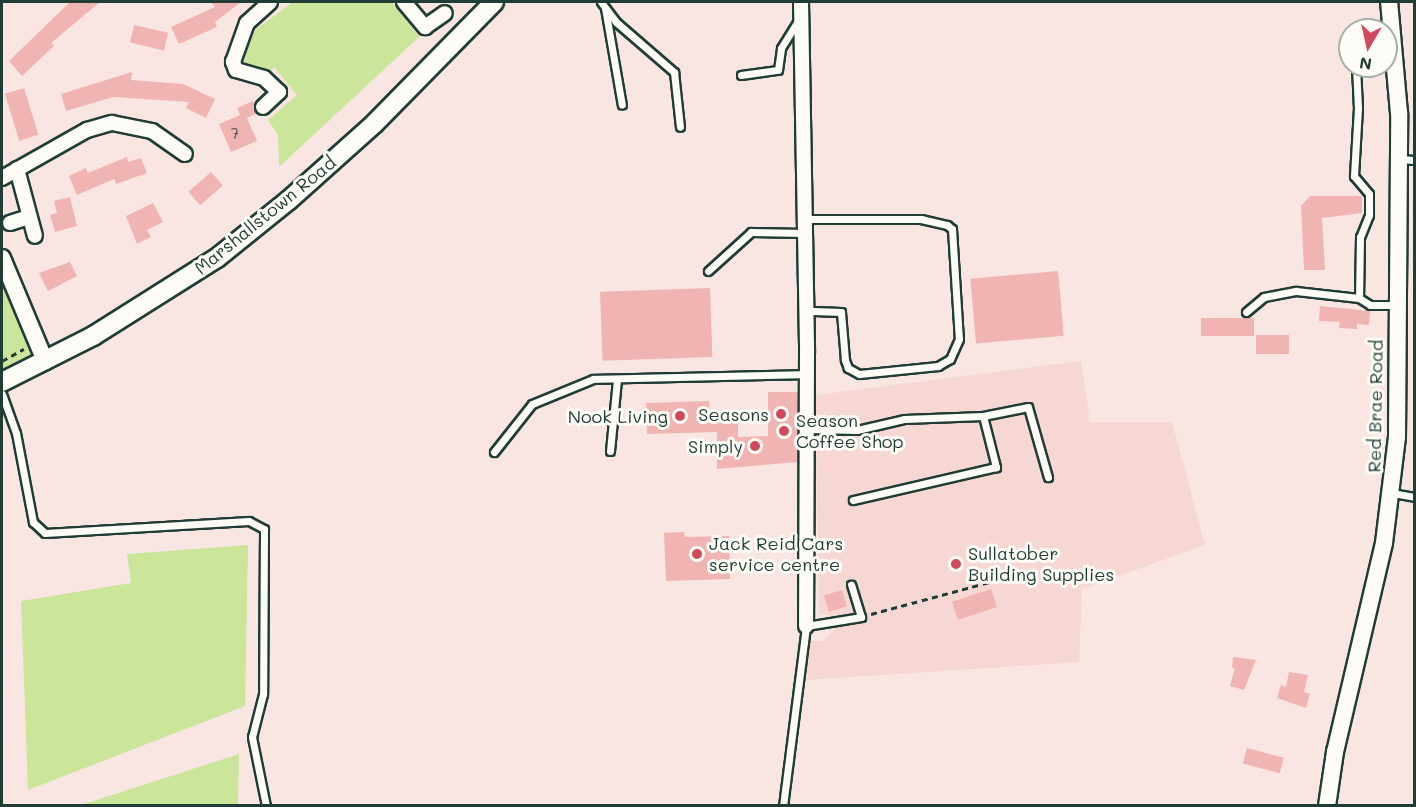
<!DOCTYPE html>
<html>
<head>
<meta charset="utf-8">
<style>
  body { margin:0 }
  #map { position:relative; width:1416px; height:807px; overflow:hidden; background:#f9e6e2; font-family:Mali,sans-serif }
  div>[style] { position:absolute }
  .built>* { inset:0; background:#f6d7d4 }
  .green>* { inset:0; background:#cbe59b }
  .building>* { inset:0; background:#f0b4b2; transform-origin:0 0 }
  .path>* { height:3px; margin-top:-1.5px; transform-origin:0; background:repeating-linear-gradient(90deg,#1f3d34 0 6px,transparent 0 10.5px) }
  .roads { filter:drop-shadow(2px 0 #1f3d34) drop-shadow(-2px 0 #1f3d34) drop-shadow(0 2px #1f3d34) drop-shadow(0 -2px #1f3d34) }
  .service>* { height:7px; margin:-3.5px; padding:0 3.5px; transform-origin:3.5px; border-radius:3.5px; background:#fdfcf7 }
  .minor>* { height:14px; margin:-7px; padding:0 7px; transform-origin:7px; border-radius:7px; background:#fdfcf7 }
  .tertiary>* { height:16px; margin:-8px; padding:0 8px; transform-origin:8px; border-radius:8px; background:#fdfcf7 }
  .secondary>* { height:18px; margin:-9px; padding:0 9px; transform-origin:9px; border-radius:9px; background:#fdfcf7 }
  .dots>* { width:16px; height:16px; translate:-50% -50%; box-sizing:border-box; border:3px solid #fdfcf7; border-radius:50% }
  span { translate:-50% -50%; white-space:nowrap; text-align:center; line-height:1.15; -webkit-text-stroke:6px #fdfcf7; paint-order:stroke }
  .number-label { font-size:15px; color:#535b54 }
  .number-label span { -webkit-text-stroke-width:0 }
  .street-label { font-size:18px; color:#1f3d34 }
  .poi-label { font-size:18px; color:#1f3d34 }
  .right { translate:-100% -50%; text-align:right }
  .left { translate:0 -50%; text-align:left }
  .frame { position:absolute; inset:0; border:3px solid #1f3d34; pointer-events:none }
  .north { position:absolute; left:1338px; top:18px; width:60px; height:60px; box-sizing:border-box; background:#fdfcf7; border:2px solid #a4b0a9; border-radius:50%; rotate:189deg; font-size:16px; font-weight:700; line-height:24px; text-align:center; color:#1f3d34 }
  .north::after { content:''; display:block; margin:auto; width:21px; height:27px; background:#d1495b; clip-path:polygon(50% 0,100% 100%,50% 72%,0 100%) }
</style>
</head>
<body>
<div id="map">
  <div class="built">
    <div style="clip-path:polygon(1081px 361px,1090px 422px,1172px 422px,1205px 545px,1082px 589px,1079px 662px,807px 680px,808px 641px,823px 641px,835px 630px,833px 617px,819px 613px,816px 441px,827px 436px,827px 428px,826px 420px,816px 413px,816px 395px)"></div>
  </div>
  <div class="green">
    <div style="clip-path:polygon(293px 2px,392px 2px,419px 37px,279px 167px,278px 135px,268px 120px,297px 95px,274px 67px,271px 71px,246px 67px,243px 62px,255px 30px)"></div>
    <div style="clip-path:polygon(2px 258px,45px 361px,2px 380px)"></div>
    <div style="clip-path:polygon(248px 545px,245px 706px,28px 790px,21px 601px,131px 583px,127px 554px)"></div>
    <div style="clip-path:polygon(239px 754px,238px 805px,81px 805px)"></div>
  </div>
  <div class="building">
    <div style="clip-path:polygon(70px 2px,100px 2px,51px 43px,54px 46px,22px 76px,9px 61px)"></div>
    <div style="clip-path:polygon(211px 2px,241px 2px,215px 22px,217px 27px,179px 44px,171px 27px,215px 7px)"></div>
    <div style="left:134px;top:25px;width:35px;height:18px;rotate:13deg"></div>
    <div style="clip-path:polygon(132px 72px,131px 80px,183px 84px,215px 99px,206px 118px,186px 108px,189px 102px,113px 97px,66px 111px,61px 94px)"></div>
    <div style="left:24px;top:88px;width:49px;height:20px;rotate:73deg"></div>
    <div style="clip-path:polygon(253px 101px,257px 113px,247px 118px,257px 141px,231px 152px,219px 124px,240px 115px,237px 108px)"></div>
    <div style="clip-path:polygon(127px 157px,128px 162px,141px 158px,147px 173px,116px 184px,114px 179px,77px 195px,69px 176px,86px 168px,88px 173px)"></div>
    <div style="left:211px;top:172px;width:18px;height:30px;rotate:49deg"></div>
    <div style="clip-path:polygon(1310px 196px,1362px 196px,1362px 213px,1322px 218px,1325px 270px,1304px 270px,1301px 206px)"></div>
    <div style="clip-path:polygon(70px 197px,77px 226px,55px 232px,50px 215px,57px 213px,54px 201px)"></div>
    <div style="clip-path:polygon(153px 203px,163px 222px,147px 230px,151px 237px,137px 244px,126px 216px)"></div>
    <div style="clip-path:polygon(70px 262px,77px 276px,48px 291px,39px 273px)"></div>
    <div style="left:1058px;top:271px;width:65px;height:88px;rotate:85deg"></div>
    <div style="left:710px;top:288px;width:69px;height:110px;rotate:88deg"></div>
    <div style="clip-path:polygon(1320px 306px,1370px 311px,1369px 325px,1357px 324px,1357px 329px,1339px 328px,1340px 322px,1319px 321px)"></div>
    <div style="left:1201px;top:318px;width:53px;height:18px"></div>
    <div style="left:1289px;top:335px;width:19px;height:33px;rotate:90deg"></div>
    <div style="clip-path:polygon(768px 392px,798px 392px,798px 462px,717px 469px,717px 432px,647px 434px,646px 403px,709px 401px,710px 420px,738px 418px,738px 437px,768px 436px)"></div>
    <div style="clip-path:polygon(684px 532px,685px 537px,729px 536px,730px 579px,666px 581px,664px 533px)"></div>
    <div style="left:991px;top:589px;width:19px;height:41px;rotate:72deg"></div>
    <div style="left:842px;top:590px;width:17px;height:19px;rotate:73deg"></div>
    <div style="clip-path:polygon(1233px 657px,1256px 660px,1244px 690px,1230px 686px,1235px 668px,1232px 668px)"></div>
    <div style="clip-path:polygon(1289px 672px,1308px 675px,1304px 692px,1310px 694px,1306px 708px,1277px 698px,1281px 685px,1286px 687px)"></div>
    <div style="left:1247px;top:748px;width:38px;height:16px;rotate:15deg"></div>
  </div>
  <div class="path">
    <div style="left:2px;top:361px;width:25px;rotate:-29deg"></div>
    <div style="left:871px;top:614px;width:131px;rotate:-15.1deg"></div>
  </div>
  <div class="roads">
    <div class="service">
      <div style="left:601px;top:2px;width:25px;rotate:53deg"></div>
      <div style="left:616px;top:22px;width:77px;rotate:40.8deg"></div>
      <div style="left:674px;top:72px;width:55px;rotate:83.8deg"></div>
      <div style="left:605px;top:8px;width:98px;rotate:80.1deg"></div>
      <div style="left:1356px;top:66px;width:42px;rotate:87.3deg"></div>
      <div style="left:1358px;top:108px;width:68px;rotate:93.4deg"></div>
      <div style="left:1354px;top:176px;width:23px;rotate:50deg"></div>
      <div style="left:1369px;top:194px;width:21px;rotate:90deg"></div>
      <div style="left:1369px;top:215px;width:24px;rotate:112deg"></div>
      <div style="left:1360px;top:237px;width:61px;rotate:90.9deg"></div>
      <div style="left:1359px;top:298px;width:13px;rotate:32deg"></div>
      <div style="left:1370px;top:305px;width:27px"></div>
      <div style="left:741px;top:75px;width:37px;rotate:-8deg"></div>
      <div style="left:778px;top:70px;width:22px;rotate:-82deg"></div>
      <div style="left:781px;top:48px;width:32px;rotate:-58deg"></div>
      <div style="left:1399px;top:159px;width:15px;rotate:4deg"></div>
      <div style="left:805px;top:219px;width:116px"></div>
      <div style="left:921px;top:219px;width:27px;rotate:13deg"></div>
      <div style="left:947px;top:225px;width:6px;rotate:39deg"></div>
      <div style="left:952px;top:229px;width:110px;rotate:86.4deg"></div>
      <div style="left:959px;top:339px;width:22px;rotate:114deg"></div>
      <div style="left:950px;top:359px;width:14px;rotate:150deg"></div>
      <div style="left:938px;top:366px;width:79px;rotate:174.2deg"></div>
      <div style="left:859px;top:374px;width:13px;rotate:-151deg"></div>
      <div style="left:848px;top:368px;width:9px;rotate:-111deg"></div>
      <div style="left:845px;top:360px;width:48px;rotate:-94.8deg"></div>
      <div style="left:841px;top:312px;width:35px;rotate:-178deg"></div>
      <div style="left:708px;top:271px;width:58px;rotate:-42.2deg"></div>
      <div style="left:751px;top:232px;width:54px;rotate:1.1deg"></div>
      <div style="left:1246px;top:312px;width:23px;rotate:-40deg"></div>
      <div style="left:1264px;top:297px;width:33px;rotate:-11deg"></div>
      <div style="left:1296px;top:291px;width:63px;rotate:6.3deg"></div>
      <div style="left:2px;top:394px;width:41px;rotate:70.3deg"></div>
      <div style="left:16px;top:433px;width:91px;rotate:79.2deg"></div>
      <div style="left:33px;top:522px;width:16px;rotate:43deg"></div>
      <div style="left:45px;top:533px;width:204px;rotate:-3.4deg"></div>
      <div style="left:249px;top:521px;width:17px;rotate:28deg"></div>
      <div style="left:264px;top:529px;width:165px;rotate:90.3deg"></div>
      <div style="left:263px;top:694px;width:44px;rotate:104.3deg"></div>
      <div style="left:252px;top:737px;width:70px;rotate:78.5deg"></div>
      <div style="left:983px;top:416px;width:46px;rotate:-11.3deg"></div>
      <div style="left:1028px;top:407px;width:73px;rotate:74.1deg"></div>
      <div style="left:807px;top:429px;width:50px;rotate:1.1deg"></div>
      <div style="left:857px;top:430px;width:48px;rotate:-13.2deg"></div>
      <div style="left:904px;top:419px;width:79px;rotate:-2.2deg"></div>
      <div style="left:983px;top:416px;width:53px;rotate:75.7deg"></div>
      <div style="left:996px;top:467px;width:147px;rotate:167deg"></div>
      <div style="left:610px;top:451px;width:72px;rotate:-84.4deg"></div>
      <div style="left:494px;top:452px;width:61px;rotate:-51.6deg"></div>
      <div style="left:532px;top:404px;width:66px;rotate:-22.3deg"></div>
      <div style="left:593px;top:379px;width:214px;rotate:-1.3deg"></div>
      <div style="left:1392px;top:493px;width:22px;rotate:10deg"></div>
      <div style="left:783px;top:806px;width:181px;rotate:-82.7deg"></div>
      <div style="left:806px;top:626px;width:56px;rotate:-9.3deg"></div>
      <div style="left:861px;top:617px;width:34px;rotate:-107deg"></div>
    </div>
    <div class="minor">
      <div style="left:404px;top:2px;width:33px;rotate:50deg"></div>
      <div style="left:425px;top:27px;width:24px;rotate:-35deg"></div>
      <div style="left:801px;top:2px;width:351px;rotate:89deg"></div>
      <div style="left:807px;top:353px;width:273px;rotate:90.2deg"></div>
      <div style="left:263px;top:107px;width:22px;rotate:-43deg"></div>
      <div style="left:279px;top:92px;width:21px;rotate:-137deg"></div>
      <div style="left:264px;top:78px;width:29px;rotate:-164deg"></div>
      <div style="left:236px;top:70px;width:9px;rotate:-111deg"></div>
      <div style="left:233px;top:62px;width:41px;rotate:-70.3deg"></div>
      <div style="left:247px;top:23px;width:31px;rotate:-42deg"></div>
      <div style="left:17px;top:169px;width:69px;rotate:75deg"></div>
      <div style="left:2px;top:178px;width:98px;rotate:-29.5deg"></div>
      <div style="left:87px;top:130px;width:26px;rotate:-16deg"></div>
      <div style="left:112px;top:123px;width:41px;rotate:11.3deg"></div>
      <div style="left:152px;top:131px;width:40px;rotate:34.9deg"></div>
      <div style="left:10px;top:223px;width:20px;rotate:-18deg"></div>
    </div>
    <div class="tertiary">
      <div style="left:2px;top:258px;width:112px;rotate:67.3deg"></div>
      <div style="left:1327px;top:806px;width:55px;rotate:-81.6deg"></div>
      <div style="left:1335px;top:752px;width:215px;rotate:-76.8deg"></div>
      <div style="left:1384px;top:543px;width:107px;rotate:-83deg"></div>
      <div style="left:1397px;top:437px;width:324px;rotate:-89.6deg"></div>
      <div style="left:1399px;top:113px;width:111px;rotate:-95.1deg"></div>
    </div>
    <div class="secondary">
      <div style="left:2px;top:382px;width:102px;rotate:-26.8deg"></div>
      <div style="left:93px;top:336px;width:146px;rotate:-32.2deg"></div>
      <div style="left:217px;top:258px;width:92px;rotate:-38.9deg"></div>
      <div style="left:289px;top:200px;width:115px;rotate:-41.8deg"></div>
      <div style="left:375px;top:123px;width:170px;rotate:-45.5deg"></div>
    </div>
  </div>
  <div class="dots">
    <div style="left:781px;top:414px;background:#d1495b"></div>
    <div style="left:680px;top:416px;background:#d1495b"></div>
    <div style="left:784px;top:431px;background:#d1495b"></div>
    <div style="left:755px;top:446px;background:#d1495b"></div>
    <div style="left:697px;top:554px;background:#d1495b"></div>
    <div style="left:956px;top:564px;background:#d1495b"></div>
  </div>
  <div class="number-label">
    <span style="left:235px;top:134px">7</span>
  </div>
  <div class="street-label">
    <span style="left:265px;top:215px;rotate:-39deg">Marshallstown Road</span>
    <span style="left:1375px;top:406px;rotate:-89deg">Red Brae Road</span>
  </div>
  <div class="poi-label">
    <span class="right" style="left:769px;top:414px">Seasons</span>
    <span class="right" style="left:668px;top:416px">Nook Living</span>
    <span class="left" style="left:796px;top:431px">Season<br>Coffee Shop</span>
    <span class="right" style="left:743px;top:446px">Simply</span>
    <span class="left" style="left:709px;top:554px">Jack Reid Cars<br>service centre</span>
    <span class="left" style="left:968px;top:564px">Sullatober<br>Building Supplies</span>
  </div>
  <div class="frame"></div>
  <div class="north">N</div>
</div>
</body>
</html>
